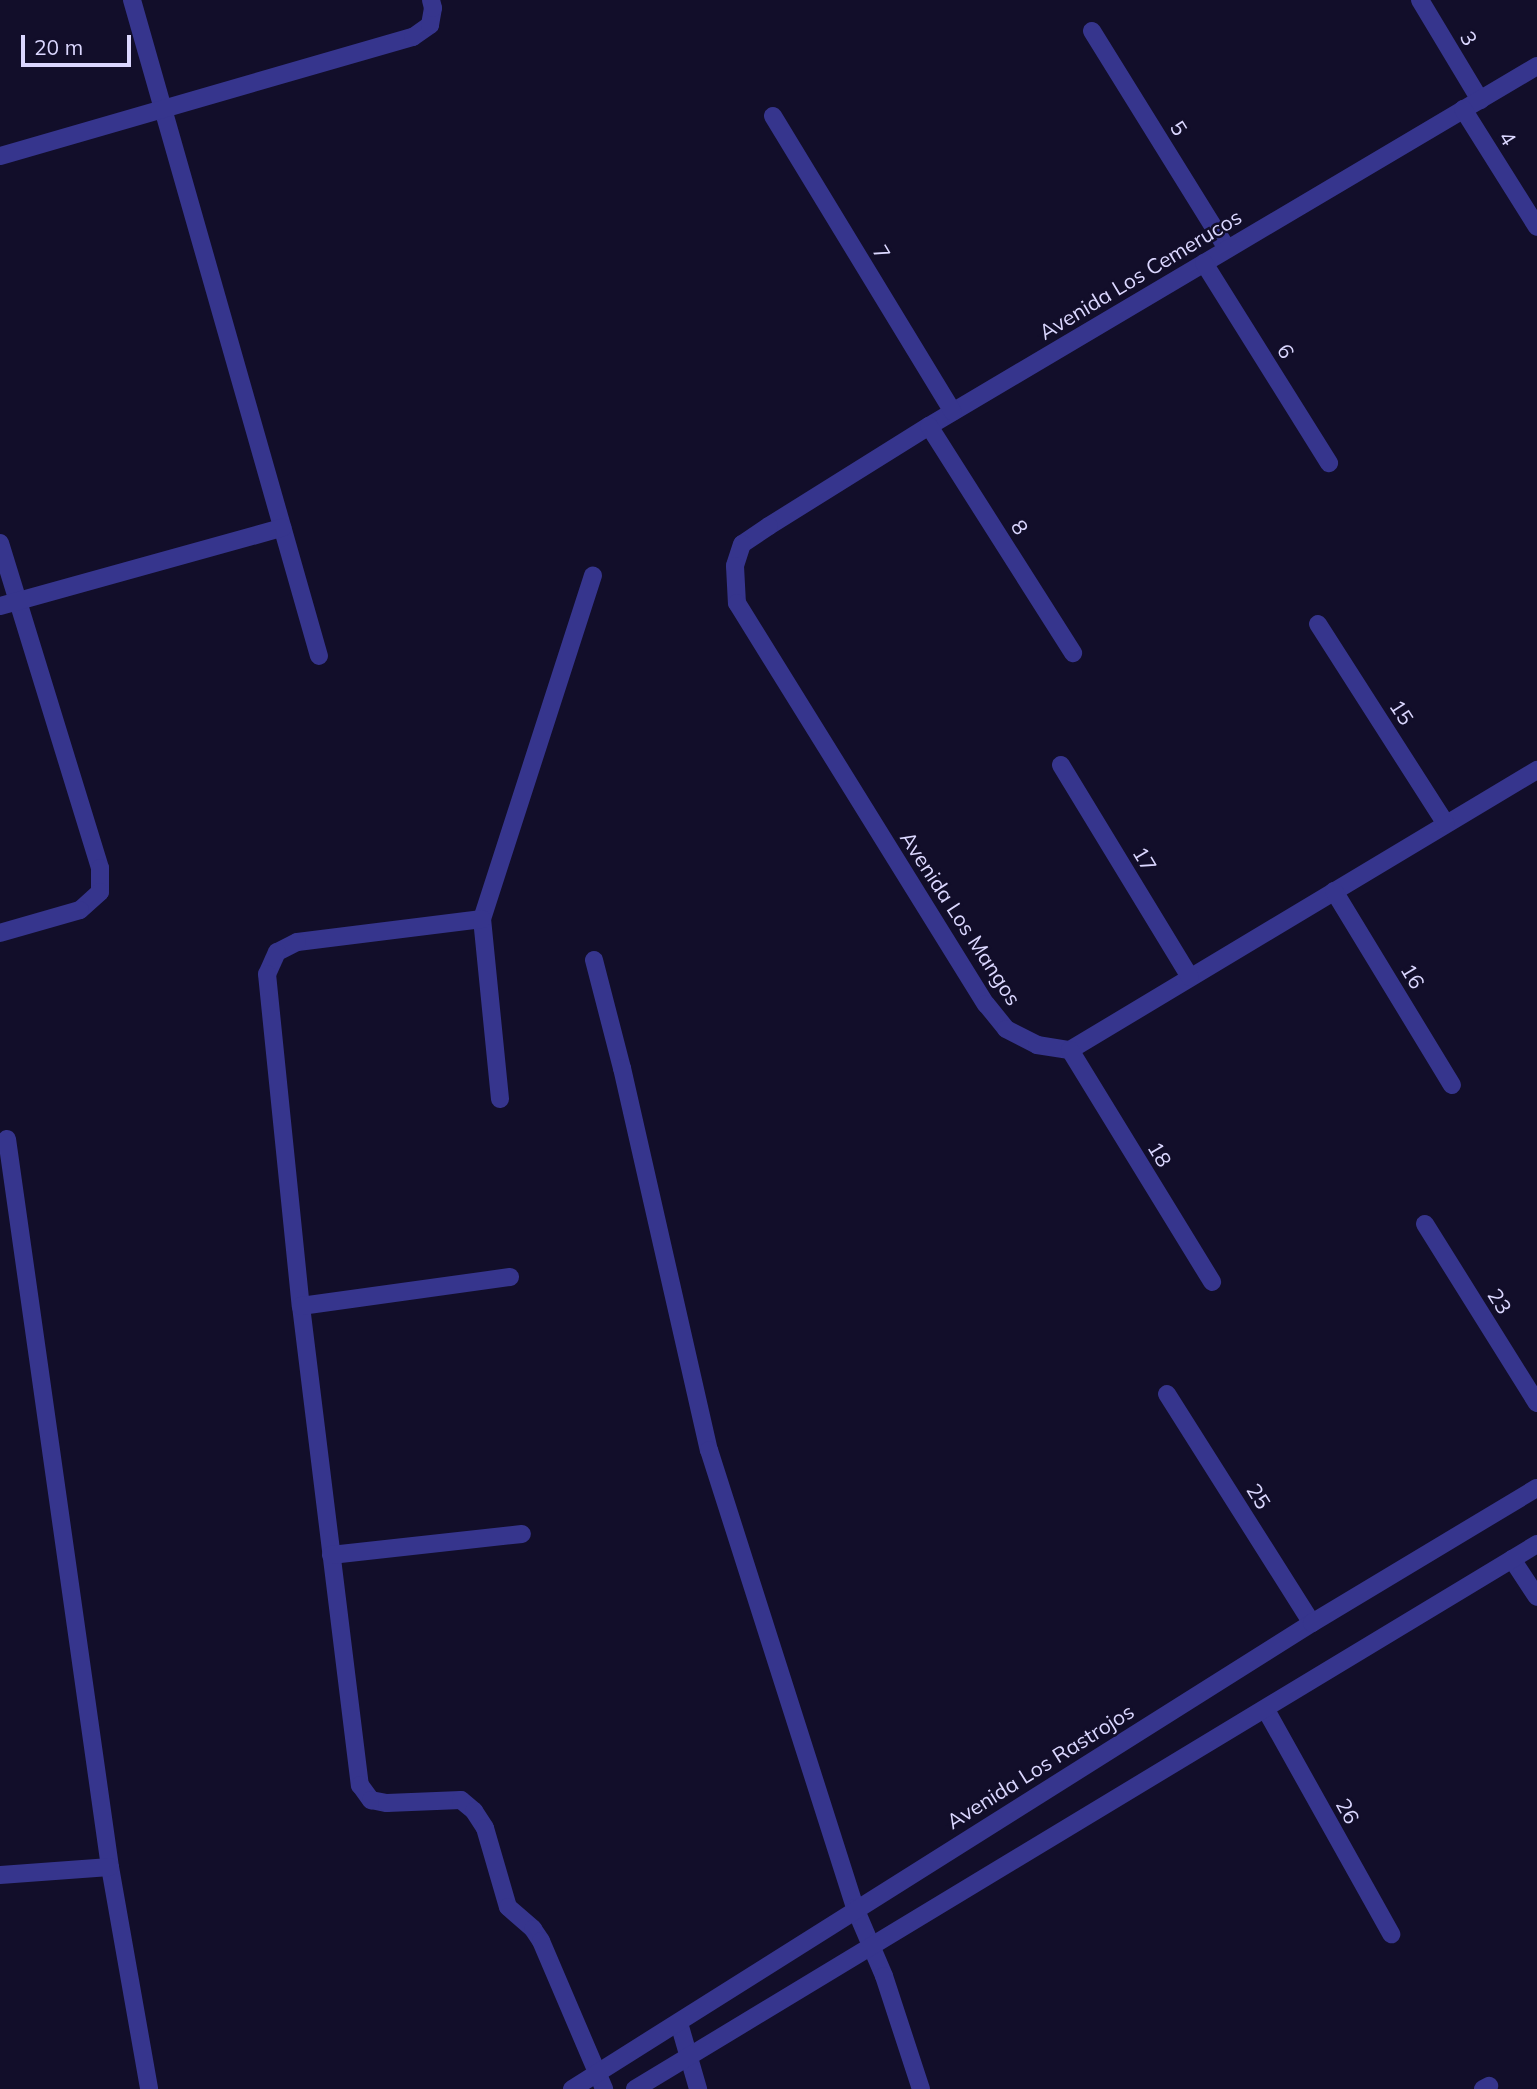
<!DOCTYPE html>
<html>
<head>
<meta charset="utf-8">
<style>
  body { margin:0 }
  #map { position:relative; width:1537px; height:2089px; overflow:hidden; background:#120e2a; font-family:Mulish,sans-serif }
  div>[style] { position:absolute }
  .street>* { height:18px; margin:-9px; padding:0 9px; transform-origin:9px; border-radius:9px; background:#36358d }
  span { translate:-50% -50%; white-space:nowrap; text-align:center; line-height:1.15; -webkit-text-stroke:5px #120e2a; paint-order:stroke }
  .street-label { font-size:21px; color:#dbd7ff }
  .scale { position:absolute; left:21px; top:35px; width:110px; height:32px; box-sizing:border-box; border:4px solid #dbd7ff; border-top:0; padding-left:9px; font-size:21px; line-height:24px; white-space:nowrap; color:#dbd7ff; -webkit-text-stroke:5px #120e2a; paint-order:stroke }
</style>
</head>
<body>
<div id="map">
  <div class="street">
    <div style="left:132px;top:0;width:682px;rotate:74.09deg"></div>
    <div style="left:1420px;top:0;width:117px;rotate:59deg"></div>
    <div style="left:1092px;top:31px;width:256px;rotate:58.2deg"></div>
    <div style="left:1537px;top:66px;width:707px;rotate:149.37deg"></div>
    <div style="left:929px;top:426px;width:189px;rotate:148deg"></div>
    <div style="left:769px;top:526px;width:32px;rotate:146deg"></div>
    <div style="left:742px;top:544px;width:23px;rotate:108deg"></div>
    <div style="left:735px;top:566px;width:37px;rotate:87deg"></div>
    <div style="left:737px;top:603px;width:472px;rotate:58.2deg"></div>
    <div style="left:986px;top:1004px;width:32px;rotate:51deg"></div>
    <div style="left:1006px;top:1029px;width:35px;rotate:27deg"></div>
    <div style="left:1037px;top:1045px;width:33px;rotate:9deg"></div>
    <div style="left:1070px;top:1050px;width:545px;rotate:-30.95deg"></div>
    <div style="left:1463px;top:109px;width:139px;rotate:57.9deg"></div>
    <div style="left:773px;top:116px;width:346px;rotate:58.7deg"></div>
    <div style="left:0;top:156px;width:430px;rotate:-16.1deg"></div>
    <div style="left:413px;top:37px;width:21px;rotate:-35deg"></div>
    <div style="left:430px;top:25px;width:17px;rotate:-80deg"></div>
    <div style="left:433px;top:8px;width:8px;rotate:-104deg"></div>
    <div style="left:1204px;top:263px;width:236px;rotate:58deg"></div>
    <div style="left:929px;top:426px;width:269px;rotate:57.6deg"></div>
    <div style="left:0;top:543px;width:340px;rotate:72.9deg"></div>
    <div style="left:100px;top:868px;width:24px;rotate:90deg"></div>
    <div style="left:100px;top:892px;width:27px;rotate:138deg"></div>
    <div style="left:80px;top:910px;width:83px;rotate:164deg"></div>
    <div style="left:0;top:606px;width:293px;rotate:-15.5deg"></div>
    <div style="left:1318px;top:624px;width:237px;rotate:57.4deg"></div>
    <div style="left:1061px;top:765px;width:248px;rotate:58.7deg"></div>
    <div style="left:1334px;top:891px;width:227px;rotate:58.7deg"></div>
    <div style="left:482px;top:919px;width:361px;rotate:-72.1deg"></div>
    <div style="left:594px;top:960px;width:112px;rotate:75.5deg"></div>
    <div style="left:622px;top:1068px;width:392px;rotate:77.2deg"></div>
    <div style="left:709px;top:1450px;width:481px;rotate:72.3deg"></div>
    <div style="left:855px;top:1908px;width:74px;rotate:66.9deg"></div>
    <div style="left:884px;top:1976px;width:119px;rotate:71.9deg"></div>
    <div style="left:1070px;top:1050px;width:272px;rotate:58.5deg"></div>
    <div style="left:500px;top:1099px;width:181px;rotate:-95.7deg"></div>
    <div style="left:482px;top:919px;width:186px;rotate:172.9deg"></div>
    <div style="left:297px;top:942px;width:22px;rotate:153deg"></div>
    <div style="left:277px;top:952px;width:24px;rotate:114deg"></div>
    <div style="left:267px;top:974px;width:334px;rotate:84.2deg"></div>
    <div style="left:301px;top:1306px;width:483px;rotate:83deg"></div>
    <div style="left:360px;top:1785px;width:19px;rotate:54deg"></div>
    <div style="left:371px;top:1800px;width:16px;rotate:11deg"></div>
    <div style="left:387px;top:1803px;width:74px;rotate:-2.3deg"></div>
    <div style="left:461px;top:1800px;width:17px;rotate:40deg"></div>
    <div style="left:474px;top:1811px;width:20px;rotate:57deg"></div>
    <div style="left:485px;top:1828px;width:82px;rotate:73.8deg"></div>
    <div style="left:508px;top:1907px;width:33px;rotate:41deg"></div>
    <div style="left:533px;top:1929px;width:14px;rotate:56deg"></div>
    <div style="left:541px;top:1941px;width:161px;rotate:66.9deg"></div>
    <div style="left:7px;top:1139px;width:735px;rotate:81.95deg"></div>
    <div style="left:110px;top:1867px;width:225px;rotate:80deg"></div>
    <div style="left:1425px;top:1224px;width:211px;rotate:58deg"></div>
    <div style="left:301px;top:1306px;width:211px;rotate:-7.9deg"></div>
    <div style="left:1167px;top:1394px;width:271px;rotate:57.7deg"></div>
    <div style="left:331px;top:1555px;width:192px;rotate:-6.3deg"></div>
    <div style="left:1512px;top:1559px;width:45px;rotate:56.7deg"></div>
    <div style="left:1266px;top:1710px;width:257px;rotate:60.8deg"></div>
    <div style="left:0;top:1875px;width:110px;rotate:-4.2deg"></div>
    <div style="left:679px;top:2023px;width:69px;rotate:73.9deg"></div>
    <div style="left:572px;top:2089px;width:875px;rotate:-32.2deg"></div>
    <div style="left:1312px;top:1623px;width:262px;rotate:-31deg"></div>
    <div style="left:635px;top:2089px;width:1054px;rotate:-31.14deg"></div>
    <div style="left:1483px;top:2089px;width:7px;rotate:-27deg"></div>
  </div>
  <div class="street-label">
    <span style="left:1469px;top:38px;rotate:59deg">3</span>
    <span style="left:1179px;top:128px;rotate:58deg">5</span>
    <span style="left:1508px;top:138px;rotate:58deg">4</span>
    <span style="left:882px;top:252px;rotate:59deg">7</span>
    <span style="left:1140px;top:274px;rotate:-31deg">Avenida Los Cemerucos</span>
    <span style="left:1286px;top:351px;rotate:58deg">6</span>
    <span style="left:1020px;top:527px;rotate:57deg">8</span>
    <span style="left:1402px;top:712px;rotate:57deg">15</span>
    <span style="left:1145px;top:859px;rotate:59deg">17</span>
    <span style="left:961px;top:918px;rotate:57deg">Avenida Los Mangos</span>
    <span style="left:1413px;top:976px;rotate:59deg">16</span>
    <span style="left:1160px;top:1154px;rotate:59deg">18</span>
    <span style="left:1500px;top:1301px;rotate:58deg">23</span>
    <span style="left:1259px;top:1496px;rotate:58deg">25</span>
    <span style="left:1040px;top:1766px;rotate:-32deg">Avenida Los Rastrojos</span>
    <span style="left:1348px;top:1811px;rotate:61deg">26</span>
  </div>
  <div class="scale">20 m</div>
</div>
</body>
</html>
